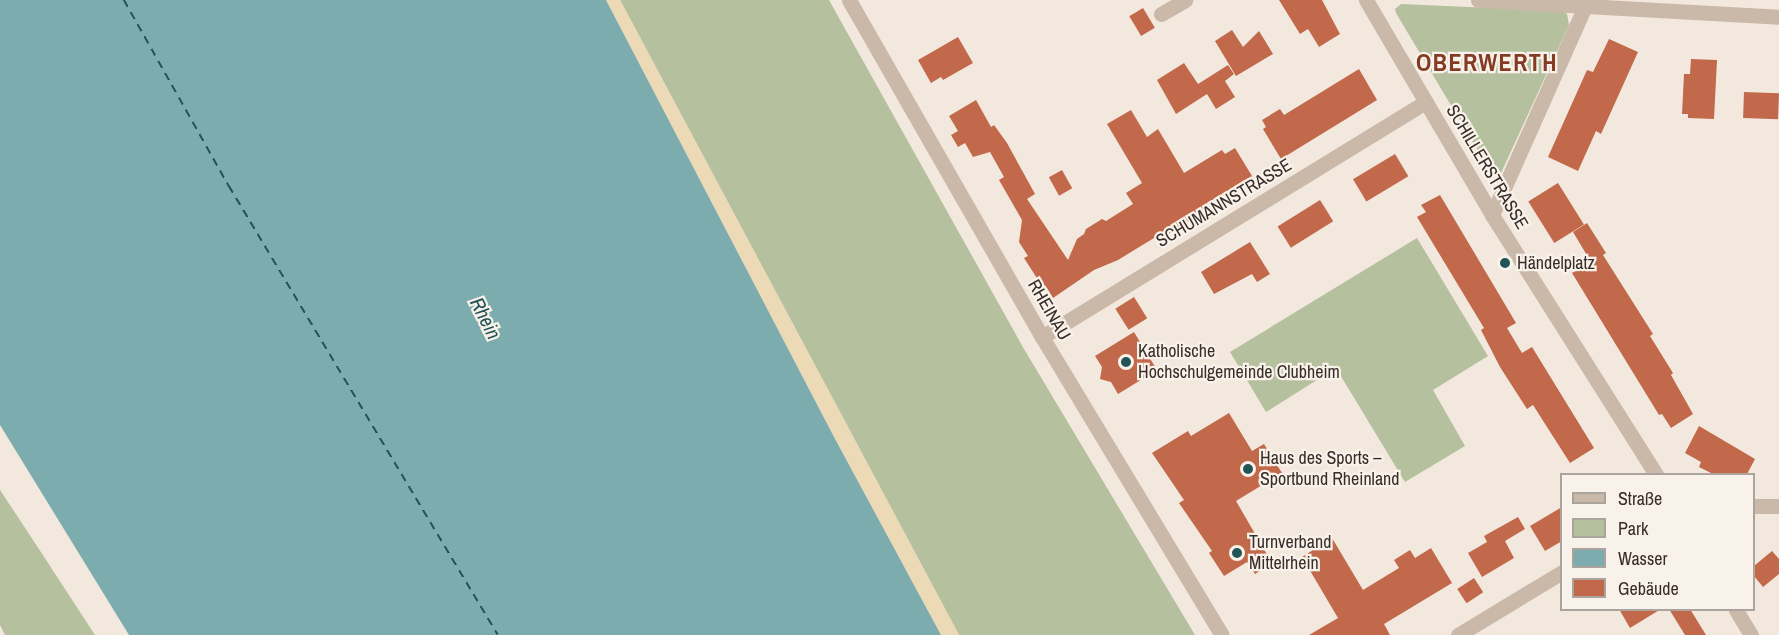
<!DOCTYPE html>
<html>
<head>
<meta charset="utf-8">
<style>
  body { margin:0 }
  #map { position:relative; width:1779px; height:635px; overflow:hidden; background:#f2e8dd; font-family:"Archivo Narrow",sans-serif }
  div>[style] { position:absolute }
  .green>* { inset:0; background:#b5c09e }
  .sand>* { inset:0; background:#ecd9b5 }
  .water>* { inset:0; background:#7dacae }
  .ferry>* { height:1.5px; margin-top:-0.75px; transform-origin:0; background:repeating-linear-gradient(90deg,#205457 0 8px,transparent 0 14px) }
  .building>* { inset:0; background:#c2684b; transform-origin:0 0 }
  .minor>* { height:15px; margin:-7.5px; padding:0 7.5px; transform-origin:7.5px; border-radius:7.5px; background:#cab8a9 }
  .dots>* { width:16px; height:16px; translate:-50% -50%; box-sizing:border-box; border:3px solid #f9f2ea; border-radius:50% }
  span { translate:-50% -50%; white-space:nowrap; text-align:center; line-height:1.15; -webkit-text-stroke:4.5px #f9f2ea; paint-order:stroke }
  .street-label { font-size:18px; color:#372d29 }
  .poi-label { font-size:18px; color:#372d29 }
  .left { translate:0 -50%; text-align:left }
  .water-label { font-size:20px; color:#205457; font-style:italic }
  .district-label { font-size:24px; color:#843b24; font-weight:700; letter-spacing:1.5px }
  .legend { position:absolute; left:1560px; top:473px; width:195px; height:138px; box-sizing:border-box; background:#f9f2ea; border:2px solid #aba39d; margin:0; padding:8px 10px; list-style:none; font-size:18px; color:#372d29 }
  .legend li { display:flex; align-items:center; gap:12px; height:30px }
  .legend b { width:30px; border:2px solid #aba39d }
</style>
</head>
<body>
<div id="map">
  <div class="green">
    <div style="clip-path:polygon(620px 0,829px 0,1024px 349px,1195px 635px,959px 635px)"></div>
    <div style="clip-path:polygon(1401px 4px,1562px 11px,1567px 14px,1569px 25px,1501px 173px,1495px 175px,1490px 171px,1396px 13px,1395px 9px)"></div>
    <div style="clip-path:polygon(1417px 238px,1488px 356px,1433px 390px,1465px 446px,1405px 482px,1336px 368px,1266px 412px,1230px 352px)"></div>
    <div style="clip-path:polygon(0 490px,33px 540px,95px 635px,5px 635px,0 625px)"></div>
  </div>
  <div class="sand">
    <div style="clip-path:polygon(606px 0,620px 0,959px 635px,941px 635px,834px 437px)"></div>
  </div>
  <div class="water">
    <div style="clip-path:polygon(0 0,606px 0,834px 437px,941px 635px,129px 635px,0 425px)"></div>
  </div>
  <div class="ferry">
    <div style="left:124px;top:0;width:214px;rotate:60.6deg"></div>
    <div style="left:229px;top:186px;width:523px;rotate:59.07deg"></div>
  </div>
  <div class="building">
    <div style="clip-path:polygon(1279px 0,1322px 0,1340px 34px,1319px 47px,1308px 29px,1300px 34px)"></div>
    <div style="left:1143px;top:8px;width:23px;height:16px;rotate:59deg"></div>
    <div style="clip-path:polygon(1232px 30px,1243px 47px,1259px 31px,1273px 54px,1236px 76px,1215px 41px)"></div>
    <div style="clip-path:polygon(958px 37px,973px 63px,943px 80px,941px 77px,931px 83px,918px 60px)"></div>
    <div style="clip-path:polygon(1609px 39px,1638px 52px,1601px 134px,1596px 131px,1578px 171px,1548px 157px,1587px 70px,1593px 72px)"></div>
    <div style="clip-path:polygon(1691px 59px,1717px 60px,1714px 119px,1688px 118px,1688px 114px,1682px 114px,1684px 74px,1690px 74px)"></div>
    <div style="clip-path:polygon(1184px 63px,1198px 84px,1228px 65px,1234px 74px,1225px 81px,1235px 97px,1216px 109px,1207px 94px,1176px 114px,1157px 80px)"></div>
    <div style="clip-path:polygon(1359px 69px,1377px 100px,1281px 159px,1263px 129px,1266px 127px,1262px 120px,1280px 109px,1284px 115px)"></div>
    <div style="left:1744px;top:92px;width:35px;height:26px;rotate:2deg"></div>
    <div style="clip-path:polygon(976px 100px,991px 127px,994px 125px,1007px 143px,1035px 194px,1027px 199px,1068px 260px,1077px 239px,1084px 234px,1086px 229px,1102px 219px,1106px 221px,1133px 204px,1126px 193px,1142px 183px,1107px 124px,1131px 110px,1147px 137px,1158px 129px,1184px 173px,1222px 150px,1225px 154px,1235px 148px,1252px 176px,1204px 205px,1207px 210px,1195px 218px,1157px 241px,1154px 238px,1118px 260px,1094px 270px,1053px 298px,1047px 288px,1042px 286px,1024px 258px,1028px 256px,1019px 242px,1022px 220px,999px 180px,1004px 177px,990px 152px,973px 157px,965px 143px,958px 147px,951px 135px,958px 131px,949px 116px)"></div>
    <div style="left:1395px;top:154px;width:26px;height:49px;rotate:59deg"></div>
    <div style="left:1062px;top:170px;width:21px;height:15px;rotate:61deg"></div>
    <div style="left:1558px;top:183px;width:49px;height:35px;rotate:58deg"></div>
    <div style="clip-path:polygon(1440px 195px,1516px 323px,1507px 328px,1522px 353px,1532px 347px,1594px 448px,1570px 463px,1533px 405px,1527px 409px,1500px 367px,1481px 330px,1484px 328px,1417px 217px,1426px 212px,1421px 205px)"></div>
    <div style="left:1320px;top:200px;width:25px;height:50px;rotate:58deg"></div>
    <div style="clip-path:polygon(1587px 223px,1606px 253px,1603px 255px,1653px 334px,1650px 336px,1673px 373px,1671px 375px,1693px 414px,1671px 428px,1662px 414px,1659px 415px,1572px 273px,1594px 260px,1591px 262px,1573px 232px)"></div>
    <div style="clip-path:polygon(1250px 242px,1270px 274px,1257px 282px,1252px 274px,1214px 294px,1201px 272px)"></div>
    <div style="left:1134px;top:297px;width:25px;height:22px;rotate:58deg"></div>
    <div style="clip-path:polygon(1134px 332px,1157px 370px,1118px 394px,1111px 382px,1100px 379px,1102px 367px,1095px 356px)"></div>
    <div style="clip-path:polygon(1229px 413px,1252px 451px,1264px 444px,1282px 473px,1236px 501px,1272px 563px,1255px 574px,1247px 562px,1224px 576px,1209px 553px,1212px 551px,1179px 503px,1184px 500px,1152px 453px,1188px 431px,1191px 436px)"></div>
    <div style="clip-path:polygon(1699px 426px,1755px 459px,1747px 474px,1713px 474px,1699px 467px,1701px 462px,1685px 453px)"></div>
    <div style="clip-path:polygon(1562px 507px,1562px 541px,1545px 551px,1530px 526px)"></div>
    <div style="clip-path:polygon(1518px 517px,1525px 529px,1505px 541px,1514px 558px,1482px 577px,1468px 553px,1487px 542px,1484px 536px)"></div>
    <div style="clip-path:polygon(1332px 538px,1363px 590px,1399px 568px,1394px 560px,1410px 550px,1415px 558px,1431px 548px,1452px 583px,1384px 624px,1390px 635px,1309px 635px,1338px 618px,1302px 557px)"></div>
    <div style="clip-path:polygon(1772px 551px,1779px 559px,1779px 574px,1763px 587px,1754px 576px,1754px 566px)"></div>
    <div style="left:1474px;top:578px;width:17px;height:20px;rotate:57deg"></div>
    <div style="clip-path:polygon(1619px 609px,1661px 609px,1630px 628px)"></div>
    <div style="clip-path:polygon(1669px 609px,1690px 609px,1706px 635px,1685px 635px)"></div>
  </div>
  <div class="minor">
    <div style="left:849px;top:0;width:388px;rotate:60.2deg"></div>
    <div style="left:1042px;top:337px;width:348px;rotate:58.9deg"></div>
    <div style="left:1366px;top:0;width:249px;rotate:59.6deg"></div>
    <div style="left:1492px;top:215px;width:307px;rotate:57.7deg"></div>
    <div style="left:1478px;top:0;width:301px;rotate:3.2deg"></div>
    <div style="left:1161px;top:14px;width:28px;rotate:-30deg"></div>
    <div style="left:1492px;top:215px;width:229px;rotate:-66deg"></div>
    <div style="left:1585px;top:6px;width:6px;rotate:-108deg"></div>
    <div style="left:1042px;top:337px;width:450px;rotate:-31.5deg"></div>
    <div style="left:1754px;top:506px;width:25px"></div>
    <div style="left:1736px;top:610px;width:29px;rotate:59deg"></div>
    <div style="left:1458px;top:635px;width:122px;rotate:-31.2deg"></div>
  </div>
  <div class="dots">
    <div style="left:1505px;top:263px;background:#205457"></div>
    <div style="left:1126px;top:362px;background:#205457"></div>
    <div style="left:1248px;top:469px;background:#205457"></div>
    <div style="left:1237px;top:553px;background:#205457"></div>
  </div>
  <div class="street-label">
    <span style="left:1487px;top:167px;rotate:59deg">SCHILLERSTRASSE</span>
    <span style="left:1224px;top:203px;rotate:-31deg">SCHUMANNSTRASSE</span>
    <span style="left:1049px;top:310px;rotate:60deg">RHEINAU</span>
  </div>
  <div class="poi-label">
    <span class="left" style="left:1517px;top:263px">Händelplatz</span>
    <span class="left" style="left:1138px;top:362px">Katholische<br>Hochschulgemeinde Clubheim</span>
    <span class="left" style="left:1260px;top:469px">Haus des Sports –<br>Sportbund Rheinland</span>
    <span class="left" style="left:1249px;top:553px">Turnverband<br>Mittelrhein</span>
  </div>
  <div class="water-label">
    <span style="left:486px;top:318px;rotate:63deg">Rhein</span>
  </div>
  <div class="district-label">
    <span style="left:1487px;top:63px">OBERWERTH</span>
  </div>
  <ul class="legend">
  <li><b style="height:8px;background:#cab8a9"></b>Straße</li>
  <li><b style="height:16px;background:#b5c09e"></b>Park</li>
  <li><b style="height:16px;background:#7dacae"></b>Wasser</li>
  <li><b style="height:16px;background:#c2684b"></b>Gebäude</li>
  </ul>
</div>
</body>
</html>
